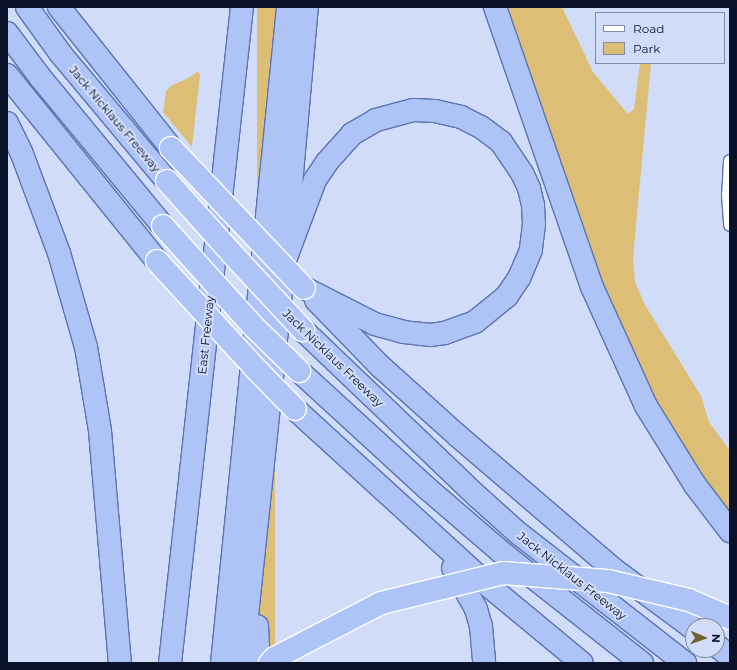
<!DOCTYPE html>
<html>
<head>
<meta charset="utf-8">
<style>
  body { margin:0 }
  #map { position:relative; width:737px; height:670px; overflow:hidden; background:#d1ddf8; font-family:Montserrat,sans-serif }
  div>[style] { position:absolute }
  .green>* { inset:0; background:#ddbe76; transform-origin:0 0 }
  .roads { filter:drop-shadow(1px 0 #5b73b0) drop-shadow(-1px 0 #5b73b0) drop-shadow(0 1px #5b73b0) drop-shadow(0 -1px #5b73b0) }
  .street>* { height:12px; margin:-6px; padding:0 6px; transform-origin:6px; border-radius:6px; background:#fff }
  .highway>* { height:22px; margin:-11px; padding:0 11px; transform-origin:11px; border-radius:11px; background:#aec4f7 }
  .bridges { filter:drop-shadow(1px 0 #fff) drop-shadow(-1px 0 #fff) drop-shadow(0 1px #fff) drop-shadow(0 -1px #fff) }
  .highway-bridge>* { height:22px; margin:-11px; padding:0 11px; transform-origin:11px; border-radius:11px; background:#aec4f7 }
  span { translate:-50% -50%; white-space:nowrap; text-align:center; line-height:1.15; -webkit-text-stroke:4px #d1ddf8; paint-order:stroke }
  .street-label { font-size:12px; color:#0a122a }
  .frame { position:absolute; inset:0; border:8px solid #0a122a; pointer-events:none }
  .legend { position:absolute; left:595px; top:12px; width:130px; height:52px; box-sizing:border-box; background:#d1ddf8; border:1px solid #818ca6; margin:0; padding:5px 7px; list-style:none; font-size:12px; color:#0a122a }
  .legend li { display:flex; align-items:center; gap:8px; height:20px }
  .legend b { width:20px; border:1px solid #818ca6 }
  .north { position:absolute; left:685px; top:618px; width:40px; height:40px; box-sizing:border-box; background:#d1ddf8; border:1px solid #818ca6; border-radius:50%; rotate:92deg; font-size:11px; font-weight:700; line-height:16px; text-align:center; color:#0a122a }
  .north::after { content:''; display:block; margin:auto; width:14px; height:18px; background:#735f2e; clip-path:polygon(50% 0,100% 100%,50% 72%,0 100%) }
</style>
</head>
<body>
<div id="map">
  <div class="green">
    <div style="left:257px;top:7px;width:18px;height:660px"></div>
    <div style="clip-path:polygon(506px 7px,562px 7px,593px 72px,628px 114px,634px 109px,640px 63px,651px 63px,633px 258px,635px 282px,645px 305px,701px 396px,709px 422px,730px 451px,730px 523px,678px 449px,621px 337px)"></div>
    <div style="clip-path:polygon(198px 71px,200px 75px,192px 147px,163px 112px,166px 91px,171px 86px,190px 77px)"></div>
  </div>
  <div class="roads">
    <div class="street">
      <div style="left:730px;top:161px;width:33px;rotate:93deg"></div>
      <div style="left:728px;top:194px;width:31px;rotate:86deg"></div>
    </div>
    <div class="highway">
      <div style="left:27px;top:7px;width:57px;rotate:54.3deg"></div>
      <div style="left:60px;top:53px;width:167px;rotate:50.1deg"></div>
      <div style="left:59px;top:7px;width:180px;rotate:51.5deg"></div>
      <div style="left:495px;top:7px;width:296px;rotate:70.9deg"></div>
      <div style="left:592px;top:287px;width:131px;rotate:65.6deg"></div>
      <div style="left:646px;top:406px;width:93px;rotate:58.2deg"></div>
      <div style="left:695px;top:485px;width:58px;rotate:52.7deg"></div>
      <div style="left:7px;top:33px;width:55px;rotate:53.1deg"></div>
      <div style="left:40px;top:77px;width:193px;rotate:50.5deg"></div>
      <div style="left:7px;top:75px;width:239px;rotate:51.1deg"></div>
      <div style="left:7px;top:123px;width:34px;rotate:64deg"></div>
      <div style="left:22px;top:154px;width:106px;rotate:69.5deg"></div>
      <div style="left:59px;top:253px;width:98px;rotate:74deg"></div>
      <div style="left:86px;top:347px;width:85px;rotate:80.5deg"></div>
      <div style="left:100px;top:431px;width:233px;rotate:85.1deg"></div>
      <div style="left:284px;top:263px;width:89px;rotate:-69.5deg"></div>
      <div style="left:315px;top:180px;width:22px;rotate:-56deg"></div>
      <div style="left:327px;top:162px;width:38px;rotate:-48deg"></div>
      <div style="left:352px;top:134px;width:28px;rotate:-30deg"></div>
      <div style="left:376px;top:120px;width:39px;rotate:-15deg"></div>
      <div style="left:414px;top:110px;width:21px;rotate:3deg"></div>
      <div style="left:435px;top:111px;width:27px;rotate:13deg"></div>
      <div style="left:461px;top:117px;width:22px;rotate:27deg"></div>
      <div style="left:481px;top:127px;width:25px;rotate:37deg"></div>
      <div style="left:501px;top:142px;width:37px;rotate:56deg"></div>
      <div style="left:522px;top:173px;width:17px;rotate:65deg"></div>
      <div style="left:529px;top:188px;width:17px;rotate:77deg"></div>
      <div style="left:533px;top:205px;width:19px;rotate:87deg"></div>
      <div style="left:534px;top:224px;width:26px;rotate:97deg"></div>
      <div style="left:531px;top:250px;width:30px;rotate:113deg"></div>
      <div style="left:519px;top:278px;width:22px;rotate:124deg"></div>
      <div style="left:507px;top:296px;width:41px;rotate:140.9deg"></div>
      <div style="left:475px;top:322px;width:32px;rotate:160deg"></div>
      <div style="left:445px;top:333px;width:14px;rotate:172deg"></div>
      <div style="left:431px;top:335px;width:27px;rotate:-174deg"></div>
      <div style="left:404px;top:332px;width:30px;rotate:-165deg"></div>
      <div style="left:375px;top:324px;width:80px;rotate:-153.1deg"></div>
      <div style="left:316px;top:300px;width:92px;rotate:45.9deg"></div>
      <div style="left:380px;top:366px;width:105px;rotate:41.9deg"></div>
      <div style="left:458px;top:436px;width:204px;rotate:40.6deg"></div>
      <div style="left:613px;top:569px;width:99px;rotate:36.4deg"></div>
      <div style="left:303px;top:330px;width:243px;rotate:43.7deg"></div>
      <div style="left:479px;top:498px;width:52px;rotate:41.9deg"></div>
      <div style="left:518px;top:533px;width:212px;rotate:37.9deg"></div>
      <div style="left:299px;top:371px;width:175px;rotate:42.5deg"></div>
      <div style="left:428px;top:489px;width:103px;rotate:40.7deg"></div>
      <div style="left:506px;top:556px;width:173px;rotate:38.2deg"></div>
      <div style="left:295px;top:409px;width:264px;rotate:42.4deg"></div>
      <div style="left:490px;top:587px;width:119px;rotate:39.6deg"></div>
      <div style="left:453px;top:568px;width:47px;rotate:60.7deg"></div>
      <div style="left:476px;top:609px;width:18px;rotate:74deg"></div>
      <div style="left:481px;top:626px;width:37px;rotate:85deg"></div>
      <div style="left:257px;top:626px;width:37px;rotate:87deg"></div>
      <div style="left:717px;top:646px;width:16px;rotate:38deg"></div>
      <div style="left:170px;top:663px;width:660px;rotate:-83.74deg"></div>
      <div style="left:222px;top:663px;width:659px;rotate:-84.25deg"></div>
      <div style="left:242px;top:663px;width:402px;rotate:-84deg"></div>
      <div style="left:284px;top:263px;width:257px;rotate:-84.9deg"></div>
    </div>
  </div>
  <div class="bridges">
    <div class="highway-bridge">
      <div style="left:171px;top:148px;width:193px;rotate:46.5deg"></div>
      <div style="left:167px;top:181px;width:102px;rotate:48.2deg"></div>
      <div style="left:235px;top:257px;width:100px;rotate:47deg"></div>
      <div style="left:163px;top:226px;width:133px;rotate:48deg"></div>
      <div style="left:252px;top:325px;width:66px;rotate:44.4deg"></div>
      <div style="left:157px;top:261px;width:145px;rotate:47.5deg"></div>
      <div style="left:255px;top:368px;width:57px;rotate:45.7deg"></div>
      <div style="left:270px;top:663px;width:7px;rotate:-45deg"></div>
      <div style="left:275px;top:658px;width:119px;rotate:-27.4deg"></div>
      <div style="left:381px;top:603px;width:126px;rotate:-13.8deg"></div>
      <div style="left:503px;top:573px;width:105px;rotate:4.4deg"></div>
      <div style="left:608px;top:581px;width:83px;rotate:13.2deg"></div>
      <div style="left:689px;top:600px;width:45px;rotate:23.7deg"></div>
    </div>
  </div>
  <div class="street-label">
    <span style="left:115px;top:119px;rotate:50deg">Jack Nicklaus Freeway</span>
    <span style="left:206px;top:335px;rotate:-84deg">East Freeway</span>
    <span style="left:333px;top:358px;rotate:44deg">Jack Nicklaus Freeway</span>
    <span style="left:572px;top:576px;rotate:38deg">Jack Nicklaus Freeway</span>
  </div>
  <div class="frame"></div>
  <ul class="legend">
  <li><b style="height:5px;background:#fff"></b>Road</li>
  <li><b style="height:11px;background:#ddbe76"></b>Park</li>
  </ul>
  <div class="north">N</div>
</div>
</body>
</html>
